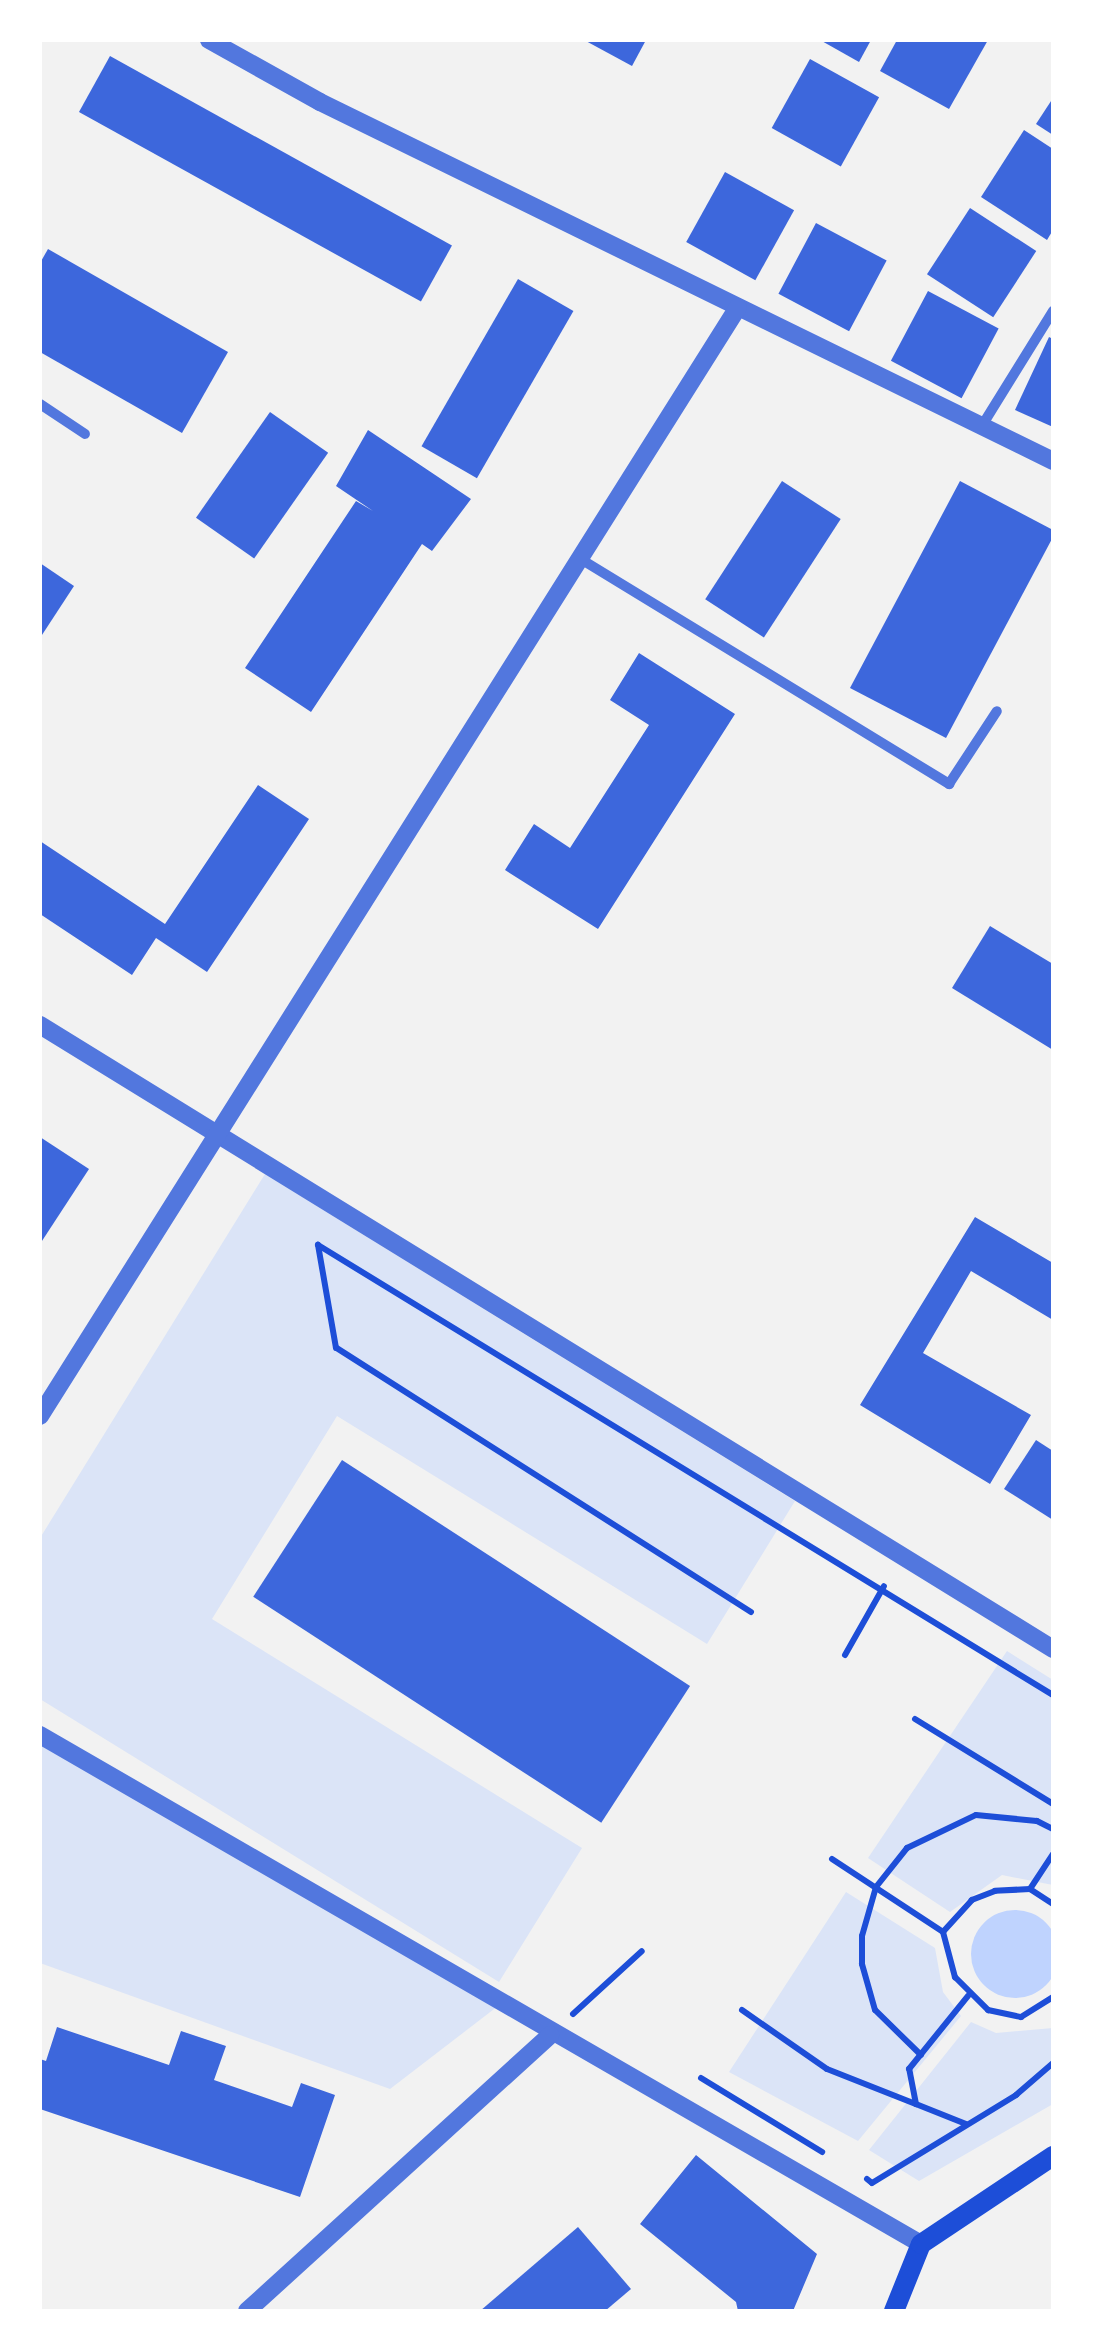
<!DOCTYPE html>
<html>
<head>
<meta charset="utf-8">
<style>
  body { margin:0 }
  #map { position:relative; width:1093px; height:2351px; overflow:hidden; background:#f2f2f2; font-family:"IBM Plex Sans",sans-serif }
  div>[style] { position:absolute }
  .green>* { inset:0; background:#dbe4f7 }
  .water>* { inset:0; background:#bfd3fe }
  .round { border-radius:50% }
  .building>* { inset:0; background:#3d67dc; transform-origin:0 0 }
  .path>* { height:6px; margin:-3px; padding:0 3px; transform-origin:3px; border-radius:3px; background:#1d4ed8 }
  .minor>* { height:10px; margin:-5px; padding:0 5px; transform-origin:5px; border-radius:5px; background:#5277de }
  .tertiary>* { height:18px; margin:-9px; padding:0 9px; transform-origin:9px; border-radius:9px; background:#5277de }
  .secondary>* { height:20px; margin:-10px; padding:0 10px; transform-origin:10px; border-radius:10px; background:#1d4ed8 }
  span { translate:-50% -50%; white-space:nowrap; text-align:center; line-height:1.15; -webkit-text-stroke:10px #fff; paint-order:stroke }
  .frame { position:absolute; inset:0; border:42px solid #fff; pointer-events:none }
</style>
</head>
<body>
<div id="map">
  <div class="green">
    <div style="clip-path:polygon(265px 1174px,795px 1501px,707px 1644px,337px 1416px,212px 1619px,582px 1848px,499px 1982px,40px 1699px,40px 1538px)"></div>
    <div style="clip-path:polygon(1007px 1651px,1053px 1680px,1053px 1885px,1002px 1875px,950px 1912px,868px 1858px)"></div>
    <div style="clip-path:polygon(40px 1729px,498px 2006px,390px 2089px,40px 1963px)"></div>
    <div style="clip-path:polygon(846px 1892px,935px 1948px,943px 1992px,961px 2016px,858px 2141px,729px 2072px)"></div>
    <div style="clip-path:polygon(971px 2022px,996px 2033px,1053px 2028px,1053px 2104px,919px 2181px,869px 2150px)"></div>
  </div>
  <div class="water">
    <div class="round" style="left:971px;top:1910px;width:88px;height:88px"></div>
  </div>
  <div class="building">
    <div style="clip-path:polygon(584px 40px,646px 40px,632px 66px)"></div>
    <div style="clip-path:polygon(820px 40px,871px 40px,859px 62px)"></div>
    <div style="clip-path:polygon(897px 40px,988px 40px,949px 109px,880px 71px)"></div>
    <div style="left:110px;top:56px;width:391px;height:64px;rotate:29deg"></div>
    <div style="left:810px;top:59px;width:79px;height:79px;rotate:29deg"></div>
    <div style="clip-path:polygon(1053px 98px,1053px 135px,1036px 124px)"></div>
    <div style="clip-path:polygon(1024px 130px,1053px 149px,1053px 230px,1047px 240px,981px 197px)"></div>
    <div style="left:725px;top:172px;width:79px;height:80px;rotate:29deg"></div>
    <div style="left:970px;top:208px;width:79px;height:79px;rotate:33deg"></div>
    <div style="left:816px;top:223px;width:80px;height:80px;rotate:28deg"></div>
    <div style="clip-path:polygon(48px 249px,228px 352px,182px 433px,40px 352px,40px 263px)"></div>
    <div style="left:518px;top:279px;width:64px;height:193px;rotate:30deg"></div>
    <div style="left:928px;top:291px;width:80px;height:79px;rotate:28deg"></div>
    <div style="clip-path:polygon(1049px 337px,1053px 339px,1053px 427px,1015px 410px)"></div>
    <div style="left:270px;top:412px;width:71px;height:129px;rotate:35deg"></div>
    <div style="clip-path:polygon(368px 430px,471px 499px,432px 551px,422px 544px,311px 712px,245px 668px,356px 501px,373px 511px,336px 486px)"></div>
    <div style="left:782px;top:481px;width:70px;height:141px;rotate:33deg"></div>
    <div style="clip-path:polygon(960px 481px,1053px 530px,1053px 537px,946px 738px,850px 688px)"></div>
    <div style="clip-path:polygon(40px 563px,74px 586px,40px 638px)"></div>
    <div style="clip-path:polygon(639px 653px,735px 714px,598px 929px,505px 870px,534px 824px,570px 848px,649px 725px,610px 700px)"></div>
    <div style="clip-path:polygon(258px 785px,309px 819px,207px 972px,156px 938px,132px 975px,40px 914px,40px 841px,165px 924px)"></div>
    <div style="clip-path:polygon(990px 926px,1053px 964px,1053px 1050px,952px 988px)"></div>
    <div style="clip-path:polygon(40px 1137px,89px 1169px,40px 1244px)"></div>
    <div style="clip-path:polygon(975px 1217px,1053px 1263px,1053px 1320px,971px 1271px,923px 1353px,1031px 1415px,990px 1484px,860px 1405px)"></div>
    <div style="clip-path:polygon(1036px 1440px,1053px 1451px,1053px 1520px,1004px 1489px)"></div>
    <div style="left:342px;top:1460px;width:415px;height:163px;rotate:33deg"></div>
    <div style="clip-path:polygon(57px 2027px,169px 2065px,181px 2031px,226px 2046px,214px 2080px,292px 2107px,301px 2083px,335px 2095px,300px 2197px,40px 2109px,40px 2059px,46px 2061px)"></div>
    <div style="clip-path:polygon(696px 2155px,817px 2254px,793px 2311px,738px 2311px,736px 2302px,640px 2224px)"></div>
    <div style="clip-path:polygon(578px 2227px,631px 2289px,605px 2311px,480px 2311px)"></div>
  </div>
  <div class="path">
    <div style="left:751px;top:1612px;width:492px;rotate:-147.5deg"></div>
    <div style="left:336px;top:1348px;width:105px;rotate:-99.9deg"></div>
    <div style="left:318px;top:1245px;width:862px;rotate:31.48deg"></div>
    <div style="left:845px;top:1655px;width:79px;rotate:-60.5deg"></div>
    <div style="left:915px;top:1719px;width:162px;rotate:31.6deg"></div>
    <div style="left:832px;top:1859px;width:133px;rotate:33.3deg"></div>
    <div style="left:1030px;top:1889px;width:42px;rotate:-56.7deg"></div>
    <div style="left:1053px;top:1904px;width:27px;rotate:-147deg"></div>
    <div style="left:1030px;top:1889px;width:35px;rotate:177deg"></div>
    <div style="left:995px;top:1891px;width:25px;rotate:159deg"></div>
    <div style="left:972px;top:1900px;width:43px;rotate:132.2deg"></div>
    <div style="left:943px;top:1932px;width:47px;rotate:75.1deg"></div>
    <div style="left:955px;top:1977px;width:47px;rotate:45deg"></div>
    <div style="left:988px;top:2010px;width:34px;rotate:12deg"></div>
    <div style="left:1021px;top:2017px;width:38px;rotate:-32deg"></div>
    <div style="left:742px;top:2010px;width:103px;rotate:34.8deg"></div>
    <div style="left:827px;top:2069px;width:96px;rotate:21.5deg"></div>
    <div style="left:573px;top:2014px;width:93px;rotate:-42.4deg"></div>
    <div style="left:921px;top:2055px;width:64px;rotate:-135.6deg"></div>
    <div style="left:875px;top:2010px;width:48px;rotate:-105.8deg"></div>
    <div style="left:862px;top:1964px;width:28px;rotate:-90deg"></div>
    <div style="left:862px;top:1936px;width:51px;rotate:-74.1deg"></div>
    <div style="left:876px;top:1887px;width:50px;rotate:-51.5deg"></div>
    <div style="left:907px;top:1848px;width:76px;rotate:-25.6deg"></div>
    <div style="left:976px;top:1815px;width:61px;rotate:5.6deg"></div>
    <div style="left:1037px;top:1821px;width:18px;rotate:27deg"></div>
    <div style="left:701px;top:2078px;width:142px;rotate:31.4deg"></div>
    <div style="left:966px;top:2124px;width:54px;rotate:-158.2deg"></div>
    <div style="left:916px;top:2104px;width:36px;rotate:-101deg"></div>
    <div style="left:909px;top:2069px;width:94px;rotate:-51.1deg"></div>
    <div style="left:867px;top:2179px;width:6px;rotate:39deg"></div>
    <div style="left:872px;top:2183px;width:169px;rotate:-31.4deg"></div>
    <div style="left:1016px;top:2095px;width:49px;rotate:-40.9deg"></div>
  </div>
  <div class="minor">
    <div style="left:40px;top:404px;width:54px;rotate:33.7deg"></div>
    <div style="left:983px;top:424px;width:133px;rotate:-58.2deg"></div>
    <div style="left:579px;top:558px;width:434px;rotate:31.4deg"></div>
    <div style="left:949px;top:784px;width:87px;rotate:-56.7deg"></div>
  </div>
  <div class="tertiary">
    <div style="left:209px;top:40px;width:127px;rotate:29.2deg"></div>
    <div style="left:320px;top:102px;width:816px;rotate:26.09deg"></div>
    <div style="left:40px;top:1025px;width:1190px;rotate:31.63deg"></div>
    <div style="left:40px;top:1416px;width:1310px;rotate:-57.81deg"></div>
    <div style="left:40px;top:1735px;width:1017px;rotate:30.02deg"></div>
    <div style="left:247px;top:2311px;width:410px;rotate:-42.3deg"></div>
  </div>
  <div class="secondary">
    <div style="left:894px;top:2311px;width:72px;rotate:-68.1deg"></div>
    <div style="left:921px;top:2244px;width:159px;rotate:-33.7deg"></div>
  </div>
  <div class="frame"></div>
</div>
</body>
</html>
